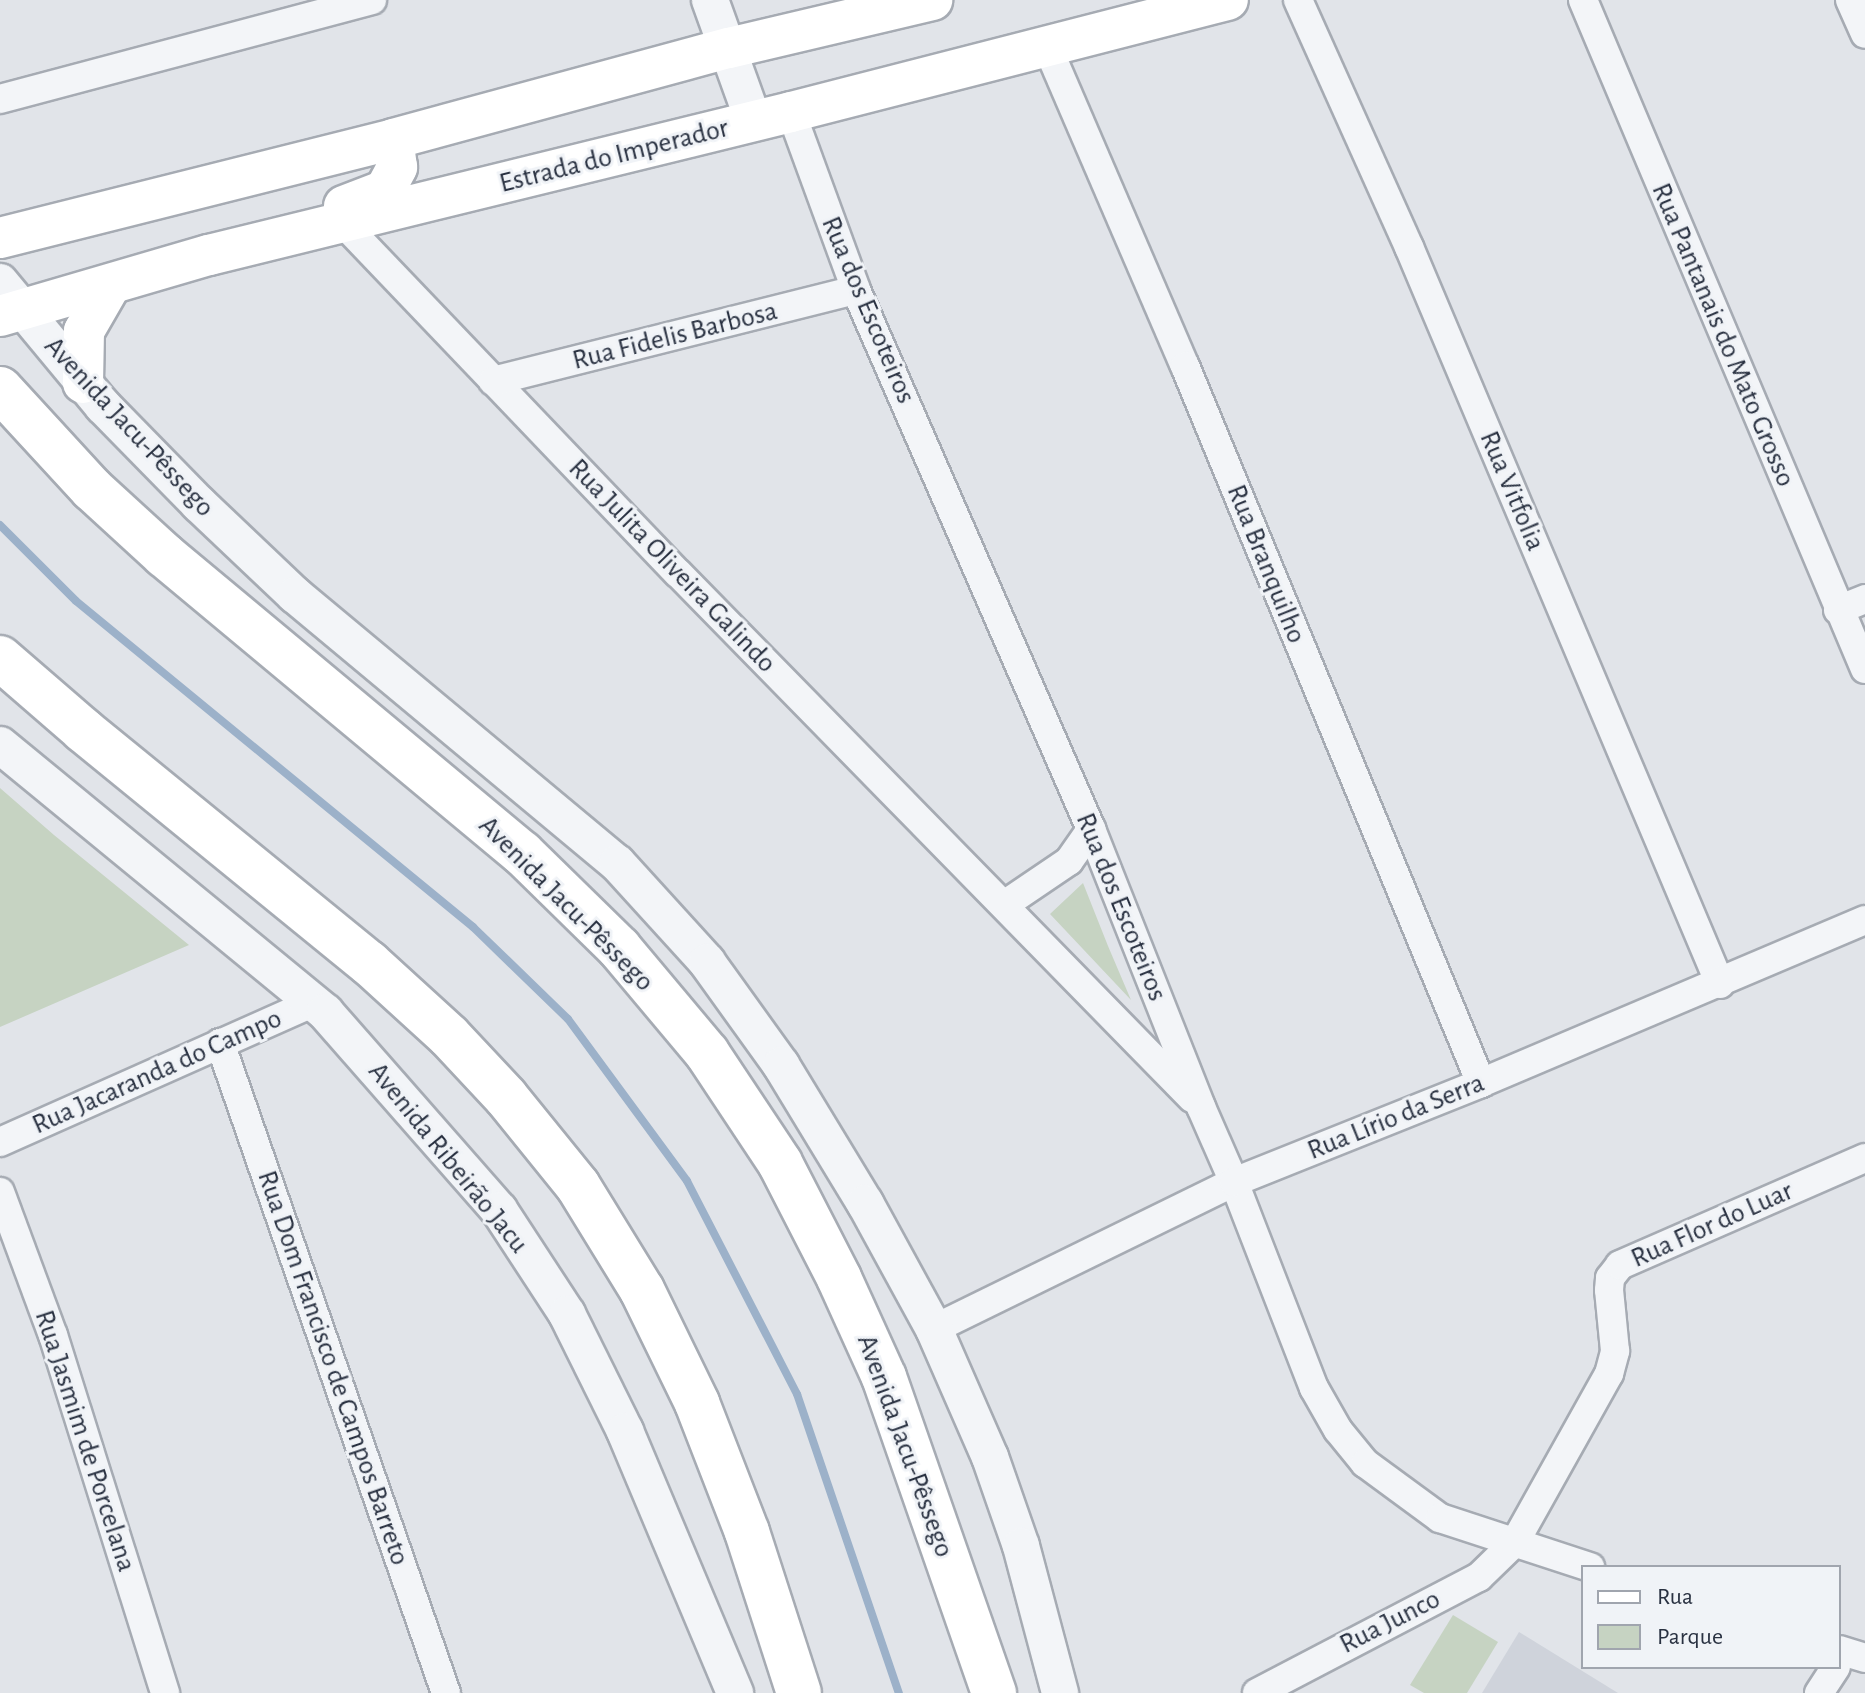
<!DOCTYPE html>
<html>
<head>
<meta charset="utf-8">
<style>
  body { margin:0 }
  #map { position:relative; width:1865px; height:1693px; overflow:hidden; background:#e1e4e9; font-family:"Alegreya Sans",sans-serif }
  div>[style] { position:absolute }
  .built>* { inset:0; background:#cfd3db }
  .green>* { inset:0; background:#c6d3c2 }
  .stream>* { height:8px; margin:-4px; padding:0 4px; transform-origin:4px; border-radius:4px; background:#9cb1c9 }
  .roads { filter:drop-shadow(2px 0 #a6abb3) drop-shadow(-2px 0 #a6abb3) drop-shadow(0 2px #a6abb3) drop-shadow(0 -2px #a6abb3) }
  .minor>* { height:28px; margin:-14px; padding:0 14px; transform-origin:14px; border-radius:14px; background:#f3f5f8 }
  .tertiary>* { height:36px; margin:-18px; padding:0 18px; transform-origin:18px; border-radius:18px; background:#f3f5f8 }
  .secondary>* { height:40px; margin:-20px; padding:0 20px; transform-origin:20px; border-radius:20px; background:#fff }
  .trunk>* { height:44px; margin:-22px; padding:0 22px; transform-origin:22px; border-radius:22px; background:#fff }
  span { translate:-50% -50%; white-space:nowrap; text-align:center; line-height:1.15; -webkit-text-stroke:6px #f0f3f7; paint-order:stroke }
  .street-label { font-size:28px; color:#293141 }
  .legend { position:absolute; left:1581px; top:1565px; width:260px; height:104px; box-sizing:border-box; background:#f0f3f7; border:2px solid #a0a5ae; margin:0; padding:10px 14px; list-style:none; font-size:24px; color:#293141 }
  .legend li { display:flex; align-items:center; gap:16px; height:40px }
  .legend b { width:40px; border:2px solid #a0a5ae }
</style>
</head>
<body>
<div id="map">
  <div class="built">
    <div style="clip-path:polygon(1519px 1632px,1618px 1693px,1482px 1693px)"></div>
  </div>
  <div class="green">
    <div style="clip-path:polygon(0 788px,54px 835px,189px 945px,0 1027px)"></div>
    <div style="clip-path:polygon(1083px 883px,1108px 946px,1131px 1000px,1050px 914px)"></div>
    <div style="clip-path:polygon(1453px 1615px,1498px 1642px,1467px 1693px,1424px 1693px,1410px 1685px)"></div>
  </div>
  <div class="stream">
    <div style="left:0;top:525px;width:107px;rotate:45deg"></div>
    <div style="left:76px;top:601px;width:514px;rotate:39.39deg"></div>
    <div style="left:473px;top:927px;width:132px;rotate:44.1deg"></div>
    <div style="left:568px;top:1019px;width:201px;rotate:53.7deg"></div>
    <div style="left:687px;top:1181px;width:240px;rotate:62.7deg"></div>
    <div style="left:797px;top:1394px;width:316px;rotate:71.2deg"></div>
  </div>
  <div class="roads">
    <div class="minor">
      <div style="left:1298px;top:0;width:271px;rotate:65.8deg"></div>
      <div style="left:1409px;top:247px;width:800px;rotate:67.12deg"></div>
      <div style="left:1583px;top:0;width:726px;rotate:67.14deg"></div>
      <div style="left:1850px;top:0;width:37px;rotate:66deg"></div>
      <div style="left:1047px;top:46px;width:348px;rotate:66.7deg"></div>
      <div style="left:1185px;top:366px;width:776px;rotate:67.57deg"></div>
      <div style="left:0;top:99px;width:385px;rotate:-14.9deg"></div>
      <div style="left:791px;top:112px;width:189px;rotate:69.9deg"></div>
      <div style="left:856px;top:290px;width:588px;rotate:66.44deg"></div>
      <div style="left:1091px;top:829px;width:299px;rotate:68.4deg"></div>
      <div style="left:1201px;top:1107px;width:82px;rotate:66.3deg"></div>
      <div style="left:1234px;top:1182px;width:221px;rotate:68.8deg"></div>
      <div style="left:1314px;top:1388px;width:48px;rotate:60.3deg"></div>
      <div style="left:1338px;top:1430px;width:43px;rotate:50.7deg"></div>
      <div style="left:1365px;top:1463px;width:93px;rotate:36.3deg"></div>
      <div style="left:1440px;top:1518px;width:158px;rotate:18.1deg"></div>
      <div style="left:343px;top:223px;width:484px;rotate:46.3deg"></div>
      <div style="left:678px;top:573px;width:735px;rotate:45.61deg"></div>
      <div style="left:493px;top:381px;width:374px;rotate:-14.1deg"></div>
      <div style="left:1838px;top:610px;width:29px;rotate:-22deg"></div>
      <div style="left:1004px;top:905px;width:78px;rotate:-34.1deg"></div>
      <div style="left:1069px;top:861px;width:39px;rotate:-55deg"></div>
      <div style="left:220px;top:1043px;width:688px;rotate:70.83deg"></div>
      <div style="left:0;top:1142px;width:344px;rotate:-24deg"></div>
      <div style="left:0;top:1192px;width:153px;rotate:69.7deg"></div>
      <div style="left:53px;top:1335px;width:375px;rotate:72.6deg"></div>
      <div style="left:934px;top:1329px;width:334px;rotate:-26.1deg"></div>
      <div style="left:1234px;top:1182px;width:266px;rotate:-21.8deg"></div>
      <div style="left:1481px;top:1083px;width:417px;rotate:-23deg"></div>
      <div style="left:1839px;top:1650px;width:27px;rotate:17deg"></div>
      <div style="left:1257px;top:1693px;width:250px;rotate:-27.6deg"></div>
      <div style="left:1479px;top:1577px;width:50px;rotate:-44.2deg"></div>
      <div style="left:1515px;top:1542px;width:193px;rotate:-60.8deg"></div>
      <div style="left:1609px;top:1374px;width:24px;rotate:-75deg"></div>
      <div style="left:1615px;top:1351px;width:61px;rotate:-95.6deg"></div>
      <div style="left:1609px;top:1290px;width:12px;rotate:-85deg"></div>
      <div style="left:1610px;top:1278px;width:16px;rotate:-52deg"></div>
      <div style="left:1620px;top:1265px;width:267px;rotate:-23.6deg"></div>
      <div style="left:1819px;top:1693px;width:31px;rotate:-57deg"></div>
    </div>
    <div class="tertiary">
      <div style="left:710px;top:0;width:130px;rotate:70.2deg"></div>
      <div style="left:0;top:282px;width:161px;rotate:50.3deg"></div>
      <div style="left:103px;top:406px;width:137px;rotate:45.6deg"></div>
      <div style="left:199px;top:504px;width:132px;rotate:43.5deg"></div>
      <div style="left:295px;top:595px;width:419px;rotate:39.8deg"></div>
      <div style="left:617px;top:863px;width:134px;rotate:47.7deg"></div>
      <div style="left:707px;top:962px;width:127px;rotate:54.3deg"></div>
      <div style="left:781px;top:1065px;width:162px;rotate:58.7deg"></div>
      <div style="left:865px;top:1203px;width:144px;rotate:61.3deg"></div>
      <div style="left:934px;top:1329px;width:140px;rotate:66.4deg"></div>
      <div style="left:990px;top:1457px;width:94px;rotate:70.8deg"></div>
      <div style="left:1021px;top:1546px;width:152px;rotate:75.1deg"></div>
      <div style="left:0;top:745px;width:421px;rotate:39.4deg"></div>
      <div style="left:325px;top:1012px;width:264px;rotate:48.7deg"></div>
      <div style="left:499px;top:1210px;width:124px;rotate:56.8deg"></div>
      <div style="left:567px;top:1314px;width:131px;rotate:63.6deg"></div>
      <div style="left:625px;top:1431px;width:284px;rotate:67.2deg"></div>
    </div>
    <div class="secondary">
      <div style="left:344px;top:206px;width:44px;rotate:-21.3deg"></div>
      <div style="left:385px;top:190px;width:26px;rotate:-62deg"></div>
      <div style="left:397px;top:167px;width:28px;rotate:-98deg"></div>
      <div style="left:0;top:238px;width:405px;rotate:-14.1deg"></div>
      <div style="left:393px;top:139px;width:348px;rotate:-15.2deg"></div>
      <div style="left:729px;top:48px;width:209px;rotate:-13.3deg"></div>
      <div style="left:0;top:316px;width:218px;rotate:-16.3deg"></div>
      <div style="left:209px;top:255px;width:599px;rotate:-13.8deg"></div>
      <div style="left:791px;top:112px;width:451px;rotate:-14.4deg"></div>
      <div style="left:83px;top:383px;width:52px;rotate:-88.9deg"></div>
      <div style="left:84px;top:331px;width:54px;rotate:-60.1deg"></div>
    </div>
    <div class="trunk">
      <div style="left:0;top:389px;width:136px;rotate:47.4deg"></div>
      <div style="left:92px;top:489px;width:98px;rotate:42.5deg"></div>
      <div style="left:164px;top:555px;width:466px;rotate:39.8deg"></div>
      <div style="left:522px;top:853px;width:136px;rotate:44.4deg"></div>
      <div style="left:619px;top:948px;width:137px;rotate:50deg"></div>
      <div style="left:707px;top:1053px;width:132px;rotate:56.4deg"></div>
      <div style="left:780px;top:1163px;width:129px;rotate:62.8deg"></div>
      <div style="left:839px;top:1278px;width:109px;rotate:65.6deg"></div>
      <div style="left:884px;top:1377px;width:335px;rotate:70.8deg"></div>
      <div style="left:0;top:658px;width:110px;rotate:40.9deg"></div>
      <div style="left:83px;top:730px;width:369px;rotate:39.2deg"></div>
      <div style="left:369px;top:963px;width:108px;rotate:42.4deg"></div>
      <div style="left:449px;top:1036px;width:83px;rotate:46.9deg"></div>
      <div style="left:506px;top:1097px;width:114px;rotate:51deg"></div>
      <div style="left:578px;top:1186px;width:122px;rotate:58.4deg"></div>
      <div style="left:642px;top:1290px;width:126px;rotate:64deg"></div>
      <div style="left:697px;top:1403px;width:138px;rotate:68.8deg"></div>
      <div style="left:747px;top:1532px;width:169px;rotate:72.1deg"></div>
    </div>
  </div>
  <div class="street-label">
    <span style="left:614px;top:156px;rotate:-14deg">Estrada do Imperador</span>
    <span style="left:868px;top:310px;rotate:67deg">Rua dos Escoteiros</span>
    <span style="left:1723px;top:335px;rotate:67deg">Rua Pantanais do Mato Grosso</span>
    <span style="left:675px;top:336px;rotate:-14deg">Rua Fidelis Barbosa</span>
    <span style="left:129px;top:427px;rotate:47deg">Avenida Jacu-Pêssego</span>
    <span style="left:1512px;top:491px;rotate:67deg">Rua Vitfolia</span>
    <span style="left:1266px;top:564px;rotate:68deg">Rua Branquilho</span>
    <span style="left:672px;top:566px;rotate:46deg">Rua Julita Oliveira Galindo</span>
    <span style="left:566px;top:904px;rotate:45deg">Avenida Jacu-Pêssego</span>
    <span style="left:1121px;top:907px;rotate:68deg">Rua dos Escoteiros</span>
    <span style="left:157px;top:1072px;rotate:-24deg">Rua Jacaranda do Campo</span>
    <span style="left:1396px;top:1117px;rotate:-22deg">Rua Lírio da Serra</span>
    <span style="left:448px;top:1158px;rotate:51deg">Avenida Ribeirão Jacu</span>
    <span style="left:1712px;top:1225px;rotate:-24deg">Rua Flor do Luar</span>
    <span style="left:333px;top:1368px;rotate:71deg">Rua Dom Francisco de Campos Barreto</span>
    <span style="left:85px;top:1441px;rotate:72deg">Rua Jasmim de Porcelana</span>
    <span style="left:905px;top:1446px;rotate:70deg">Avenida Jacu-Pêssego</span>
    <span style="left:1390px;top:1622px;rotate:-27deg">Rua Junco</span>
  </div>
  <ul class="legend">
  <li><b style="height:10px;background:#fff"></b>Rua</li>
  <li><b style="height:22px;background:#c6d3c2"></b>Parque</li>
  </ul>
</div>
</body>
</html>
